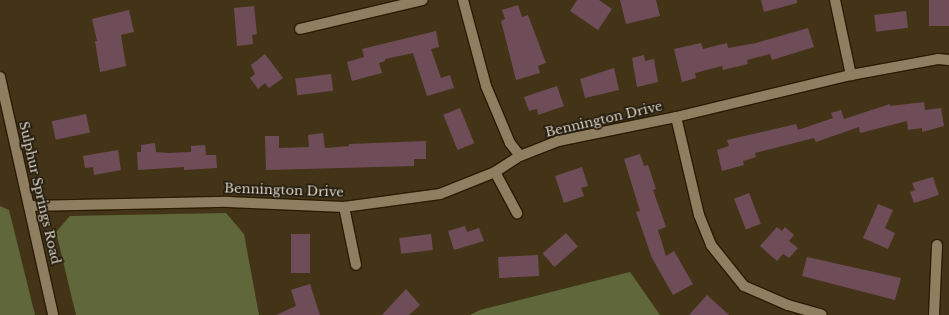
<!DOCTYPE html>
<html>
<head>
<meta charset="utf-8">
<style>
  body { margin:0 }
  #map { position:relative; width:949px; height:315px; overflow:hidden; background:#433417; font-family:"Libre Baskerville",serif }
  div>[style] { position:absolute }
  .forest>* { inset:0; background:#60683b }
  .building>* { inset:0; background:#6f4d58; transform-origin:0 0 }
  .roads { filter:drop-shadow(1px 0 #2a1b00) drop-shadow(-1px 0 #2a1b00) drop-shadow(0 1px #2a1b00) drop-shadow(0 -1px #2a1b00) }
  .minor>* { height:10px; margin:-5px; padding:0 5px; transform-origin:5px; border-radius:5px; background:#8f7e5f }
  .tertiary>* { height:10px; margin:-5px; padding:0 5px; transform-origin:5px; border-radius:5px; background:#8f7e5f }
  span { translate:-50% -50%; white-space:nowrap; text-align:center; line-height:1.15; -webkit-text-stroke:3.5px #241d11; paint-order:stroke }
  .street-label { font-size:13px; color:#ddd3c3 }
</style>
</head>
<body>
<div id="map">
  <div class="forest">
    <div style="clip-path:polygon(0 206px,9px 210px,35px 315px,0 315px)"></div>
    <div style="clip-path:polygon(226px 213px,244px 234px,259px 315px,76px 315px,56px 232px,70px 216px)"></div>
    <div style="clip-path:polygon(630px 272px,660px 315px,470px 315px,480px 310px)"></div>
  </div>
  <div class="building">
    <div style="clip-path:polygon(577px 0,599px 0,612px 9px,598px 30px,570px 11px)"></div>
    <div style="clip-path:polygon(620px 0,656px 0,660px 16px,626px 24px)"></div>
    <div style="clip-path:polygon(761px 0,797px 0,797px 3px,764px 12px)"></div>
    <div style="left:929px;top:0;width:20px;height:26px"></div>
    <div style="clip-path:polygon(518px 5px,522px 17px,528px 15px,546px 63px,538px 66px,540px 73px,516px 80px,501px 21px,505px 19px,502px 10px)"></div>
    <div style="clip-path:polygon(254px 6px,257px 34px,252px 35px,253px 44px,237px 46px,234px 8px)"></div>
    <div style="clip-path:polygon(129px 10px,134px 32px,121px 35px,126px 66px,100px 72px,95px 41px,97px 41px,92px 19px)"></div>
    <div style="left:906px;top:11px;width:17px;height:32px;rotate:83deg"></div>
    <div style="clip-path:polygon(808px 28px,814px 47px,772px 60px,770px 54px,747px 60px,748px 64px,723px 70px,722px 66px,695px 73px,696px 78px,682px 82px,674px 49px,701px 43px,703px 49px,727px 43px,728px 48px,756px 43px)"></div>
    <div style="clip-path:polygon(436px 31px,439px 47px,431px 49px,441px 78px,450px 75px,454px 88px,427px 96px,413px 53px,385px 59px,385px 61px,379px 63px,382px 73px,352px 81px,347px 62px,364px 57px,362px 49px)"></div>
    <div style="clip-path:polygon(265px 54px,283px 78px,269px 88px,265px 83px,258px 89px,250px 78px,255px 74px,251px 65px)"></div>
    <div style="clip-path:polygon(644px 55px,645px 61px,654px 59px,658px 82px,637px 87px,632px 58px)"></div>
    <div style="clip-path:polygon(614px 68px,619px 90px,585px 98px,580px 79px)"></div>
    <div style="left:331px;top:74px;width:17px;height:36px;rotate:83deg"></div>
    <div style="clip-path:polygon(557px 86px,564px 106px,538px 115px,537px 109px,529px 111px,524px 97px)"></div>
    <div style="clip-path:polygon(924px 102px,925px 110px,941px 108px,944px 126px,922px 132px,922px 128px,908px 130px,907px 121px,860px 133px,859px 127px,816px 142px,814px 138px,755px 153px,756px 157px,743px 161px,744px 165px,722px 171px,717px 150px,729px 146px,727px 140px,796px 124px,798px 130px,833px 118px,831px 113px,841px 110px,844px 119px,890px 104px,890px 106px)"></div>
    <div style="left:460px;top:108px;width:38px;height:18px;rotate:68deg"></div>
    <div style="left:86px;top:114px;width:19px;height:35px;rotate:78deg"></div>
    <div style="clip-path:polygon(323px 133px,325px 148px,349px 146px,349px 144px,426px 141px,426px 159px,414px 159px,414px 166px,266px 170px,265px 136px,279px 136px,279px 148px,309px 147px,308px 135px)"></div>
    <div style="clip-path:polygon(155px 143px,156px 152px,168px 153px,191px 152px,191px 146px,205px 145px,206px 155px,216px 155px,217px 168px,184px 170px,184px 167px,138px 170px,137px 152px,141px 152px,141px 145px)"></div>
    <div style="clip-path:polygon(118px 150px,121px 170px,94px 175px,93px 167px,85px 168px,83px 156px)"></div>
    <div style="clip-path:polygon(640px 154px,644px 166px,648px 165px,656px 189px,653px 190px,666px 227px,658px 230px,666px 256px,674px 251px,693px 284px,673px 295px,652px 258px,636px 212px,640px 211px,624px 159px)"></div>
    <div style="clip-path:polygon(582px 167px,588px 186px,581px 188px,584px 196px,564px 203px,555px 176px)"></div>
    <div style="clip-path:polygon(933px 177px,939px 195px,914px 203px,910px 192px,915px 190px,912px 183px)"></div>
    <div style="left:749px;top:193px;width:33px;height:16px;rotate:69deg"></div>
    <div style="clip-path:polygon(878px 204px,893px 210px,885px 228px,895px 233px,888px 249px,863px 238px)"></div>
    <div style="clip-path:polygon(465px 226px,467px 232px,479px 228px,484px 241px,454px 250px,448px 231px)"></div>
    <div style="clip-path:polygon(777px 227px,782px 231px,785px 227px,794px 235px,789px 241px,798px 248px,789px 258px,783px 254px,777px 261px,760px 246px)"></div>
    <div style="left:566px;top:233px;width:18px;height:31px;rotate:49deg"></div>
    <div style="left:291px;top:234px;width:19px;height:39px"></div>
    <div style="left:431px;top:234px;width:16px;height:32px;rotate:83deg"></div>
    <div style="left:538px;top:255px;width:21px;height:40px;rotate:87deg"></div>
    <div style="clip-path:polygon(807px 257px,901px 278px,895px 300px,802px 276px)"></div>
    <div style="clip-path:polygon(310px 284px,320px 315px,276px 315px,296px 306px,291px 290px)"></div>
    <div style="clip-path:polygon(406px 289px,420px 305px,409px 315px,382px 315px)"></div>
    <div style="clip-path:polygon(707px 295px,729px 315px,689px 315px)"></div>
  </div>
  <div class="roads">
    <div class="minor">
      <div style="left:463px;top:0;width:89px;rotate:75deg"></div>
      <div style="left:486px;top:86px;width:62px;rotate:67.2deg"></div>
      <div style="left:510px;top:143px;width:16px;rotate:52deg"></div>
      <div style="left:835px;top:0;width:77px;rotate:78deg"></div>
      <div style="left:300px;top:29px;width:126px;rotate:-13.3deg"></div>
      <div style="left:676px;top:117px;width:101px;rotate:76.8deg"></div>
      <div style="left:699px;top:215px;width:32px;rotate:68deg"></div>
      <div style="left:711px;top:245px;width:53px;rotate:51.2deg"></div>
      <div style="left:744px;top:286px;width:48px;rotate:23.4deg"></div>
      <div style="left:788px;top:305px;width:35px;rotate:16deg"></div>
      <div style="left:495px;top:172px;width:47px;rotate:61.8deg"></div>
      <div style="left:29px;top:206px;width:199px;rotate:-1.2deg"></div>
      <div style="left:228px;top:202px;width:116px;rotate:2.5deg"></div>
      <div style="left:344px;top:207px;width:97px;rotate:-7.7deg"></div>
      <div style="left:440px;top:194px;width:59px;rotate:-21.8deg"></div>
      <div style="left:495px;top:172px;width:30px;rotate:-33deg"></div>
      <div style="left:520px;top:156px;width:41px;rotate:-21.5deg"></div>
      <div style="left:558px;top:141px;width:120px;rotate:-11.5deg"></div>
      <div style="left:676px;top:117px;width:180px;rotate:-13.5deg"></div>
      <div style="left:851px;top:75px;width:88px;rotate:-10.4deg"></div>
      <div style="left:938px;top:59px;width:11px;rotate:5deg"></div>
      <div style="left:344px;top:207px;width:59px;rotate:78.3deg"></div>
      <div style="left:934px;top:315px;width:70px;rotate:-87.5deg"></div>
    </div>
    <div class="tertiary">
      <div style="left:0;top:77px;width:244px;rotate:77.4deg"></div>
    </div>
  </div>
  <div class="street-label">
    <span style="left:604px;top:120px;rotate:-13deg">Bennington Drive</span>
    <span style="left:284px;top:191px;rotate:2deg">Bennington Drive</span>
    <span style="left:39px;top:193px;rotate:77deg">Sulphur Springs Road</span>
  </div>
</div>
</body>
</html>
